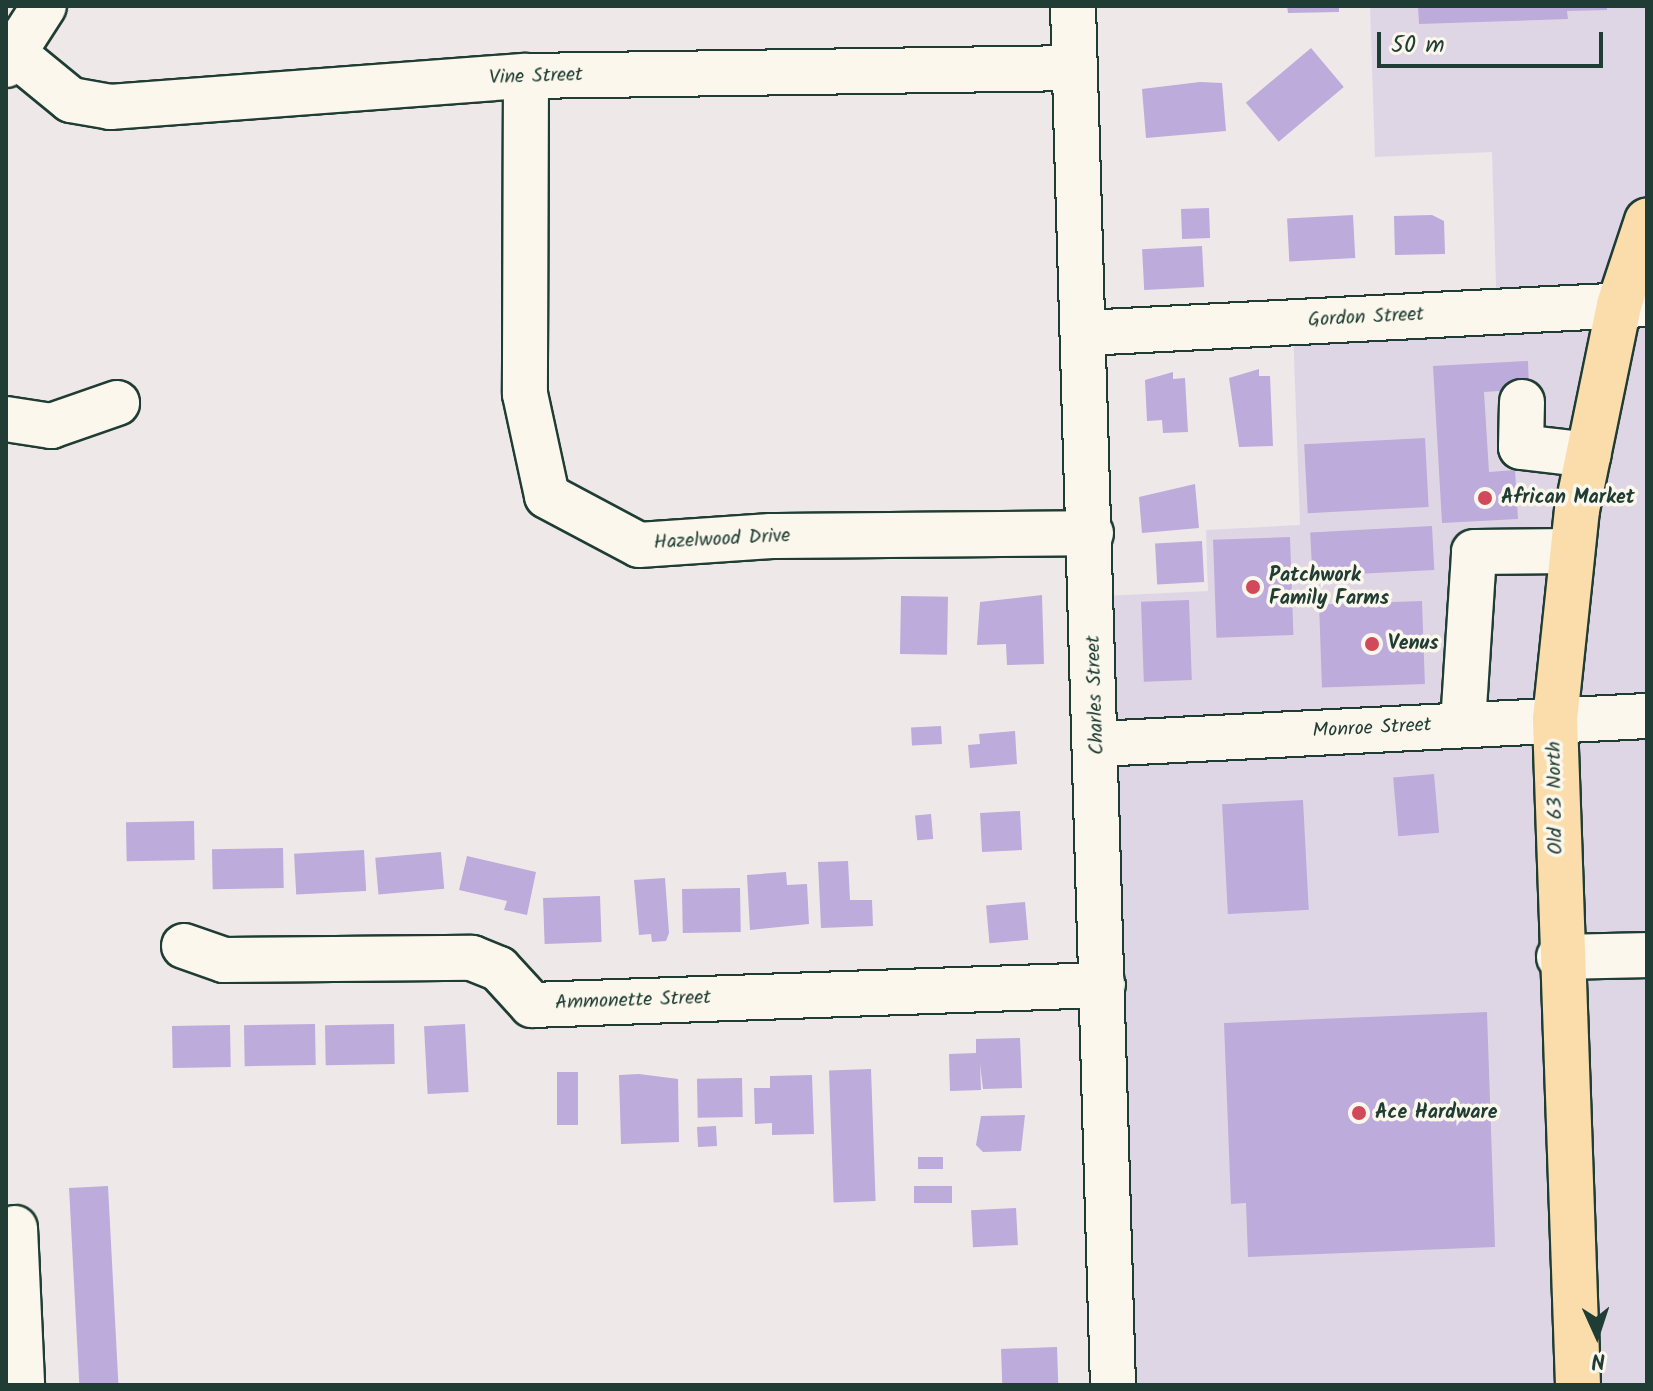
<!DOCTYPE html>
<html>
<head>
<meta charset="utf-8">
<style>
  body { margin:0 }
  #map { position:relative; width:1653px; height:1391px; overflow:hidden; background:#eee8e9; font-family:Kalam,sans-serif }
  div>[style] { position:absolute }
  .built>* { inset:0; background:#dfd6e5 }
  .building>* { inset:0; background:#bcabdb; transform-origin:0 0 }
  .roads { filter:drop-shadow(2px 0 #1f3d34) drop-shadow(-2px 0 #1f3d34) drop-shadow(0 2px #1f3d34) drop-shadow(0 -2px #1f3d34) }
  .minor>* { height:44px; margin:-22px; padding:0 22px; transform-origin:22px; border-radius:22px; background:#fbf7ec }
  .major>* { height:44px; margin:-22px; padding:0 22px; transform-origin:22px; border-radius:22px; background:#fbddab }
  .dots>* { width:22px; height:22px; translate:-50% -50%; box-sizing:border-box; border:4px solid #fbf7ec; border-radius:50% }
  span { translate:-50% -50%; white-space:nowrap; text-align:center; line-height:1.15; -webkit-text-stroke:7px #fbf7ec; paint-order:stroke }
  .street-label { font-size:20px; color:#1f3d34 }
  .poi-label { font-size:20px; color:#1f3d34; font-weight:700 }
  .left { translate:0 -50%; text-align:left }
  .frame { position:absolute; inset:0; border:8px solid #1f3d34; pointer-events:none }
  .north { position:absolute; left:1557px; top:1295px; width:80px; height:80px; -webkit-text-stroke:6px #fbf7ec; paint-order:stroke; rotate:177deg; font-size:22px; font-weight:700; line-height:32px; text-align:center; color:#1f3d34 }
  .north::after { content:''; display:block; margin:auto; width:28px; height:36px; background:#1f3d34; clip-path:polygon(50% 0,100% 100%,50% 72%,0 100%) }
  .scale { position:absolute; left:1377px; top:32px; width:226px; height:36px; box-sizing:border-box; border:4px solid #1f3d34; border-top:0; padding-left:10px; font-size:24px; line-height:28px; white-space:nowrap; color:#1f3d34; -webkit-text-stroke:6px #fbf7ec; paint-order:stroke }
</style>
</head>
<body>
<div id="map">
  <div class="built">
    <div style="clip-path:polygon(1370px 6px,1647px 6px,1647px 1385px,1120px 1385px,1102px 596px,1208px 591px,1206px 530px,1300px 525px,1293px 330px,1497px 319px,1492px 152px,1375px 157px)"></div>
  </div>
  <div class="building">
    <div style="clip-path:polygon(1287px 6px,1339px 6px,1339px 12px,1288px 13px)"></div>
    <div style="clip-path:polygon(1418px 6px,1607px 6px,1607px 10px,1567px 11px,1568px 19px,1419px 24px)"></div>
    <div style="left:1311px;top:48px;width:51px;height:85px;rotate:50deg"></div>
    <div style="clip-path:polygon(1200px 82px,1222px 83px,1226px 131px,1146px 138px,1142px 89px)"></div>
    <div style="left:1209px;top:208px;width:30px;height:28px;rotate:88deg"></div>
    <div style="left:1353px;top:215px;width:43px;height:66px;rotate:87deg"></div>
    <div style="clip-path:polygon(1432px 215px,1444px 221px,1445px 254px,1395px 255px,1394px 216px)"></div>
    <div style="left:1202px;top:246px;width:41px;height:60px;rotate:87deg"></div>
    <div style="clip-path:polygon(1528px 361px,1529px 389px,1484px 392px,1489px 472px,1515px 470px,1518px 519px,1442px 523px,1433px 366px)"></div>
    <div style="clip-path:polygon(1259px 369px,1259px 376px,1270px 376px,1273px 446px,1239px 447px,1229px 378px)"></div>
    <div style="clip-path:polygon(1173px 372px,1173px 379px,1185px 378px,1188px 432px,1163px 433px,1162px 420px,1147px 421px,1145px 380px)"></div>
    <div style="left:1425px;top:438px;width:69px;height:121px;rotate:87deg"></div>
    <div style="clip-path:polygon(1195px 484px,1199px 528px,1142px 533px,1139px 497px)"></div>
    <div style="left:1432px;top:526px;width:44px;height:122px;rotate:87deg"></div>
    <div style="left:1290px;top:537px;width:98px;height:77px;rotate:88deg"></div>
    <div style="left:1202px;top:541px;width:41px;height:47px;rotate:87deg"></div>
    <div style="clip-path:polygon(1042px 595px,1044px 664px,1007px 665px,1006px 644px,977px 645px,980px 602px)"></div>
    <div style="left:901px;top:596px;width:47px;height:58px;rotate:1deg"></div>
    <div style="left:1189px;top:600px;width:80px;height:48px;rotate:88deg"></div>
    <div style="left:1422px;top:601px;width:83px;height:103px;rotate:88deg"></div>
    <div style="left:941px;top:726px;width:18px;height:30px;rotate:87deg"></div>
    <div style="clip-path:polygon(1015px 731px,1017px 764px,970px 768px,968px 745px,980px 744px,979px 734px)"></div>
    <div style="left:1434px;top:774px;width:59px;height:41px;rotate:85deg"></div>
    <div style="left:1303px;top:800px;width:110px;height:81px;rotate:87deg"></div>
    <div style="left:1020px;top:811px;width:39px;height:40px;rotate:87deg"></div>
    <div style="left:931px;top:814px;width:25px;height:16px;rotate:85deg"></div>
    <div style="left:194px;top:821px;width:39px;height:68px;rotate:89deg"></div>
    <div style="left:283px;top:848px;width:40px;height:71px;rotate:89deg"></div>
    <div style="left:364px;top:850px;width:41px;height:70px;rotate:87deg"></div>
    <div style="left:441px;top:852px;width:37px;height:66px;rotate:85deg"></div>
    <div style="clip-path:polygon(467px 856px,536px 872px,527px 915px,504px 910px,507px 901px,459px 890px)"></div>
    <div style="clip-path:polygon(848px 861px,850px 900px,872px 900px,873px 926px,821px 928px,818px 862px)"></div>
    <div style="clip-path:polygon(786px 872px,787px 885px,807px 884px,809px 924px,750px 930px,747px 875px)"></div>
    <div style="clip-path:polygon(665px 878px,669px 933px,666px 941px,652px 942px,651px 934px,639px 935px,634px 880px)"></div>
    <div style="left:740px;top:888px;width:44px;height:58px;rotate:89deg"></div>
    <div style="left:600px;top:896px;width:46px;height:57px;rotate:88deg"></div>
    <div style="left:1025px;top:902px;width:38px;height:39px;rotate:85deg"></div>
    <div style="clip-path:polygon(1487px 1012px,1495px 1247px,1248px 1257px,1246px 1203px,1231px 1204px,1224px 1023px)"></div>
    <div style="left:315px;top:1024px;width:41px;height:71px;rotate:89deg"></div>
    <div style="left:394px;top:1024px;width:40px;height:69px;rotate:89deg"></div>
    <div style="left:465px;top:1024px;width:68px;height:41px;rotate:87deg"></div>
    <div style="left:230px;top:1025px;width:42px;height:58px;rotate:89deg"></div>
    <div style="clip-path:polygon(1020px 1038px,1022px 1088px,983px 1089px,980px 1064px,981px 1090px,950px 1091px,949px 1054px,976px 1053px,976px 1039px)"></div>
    <div style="left:871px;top:1069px;width:132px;height:42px;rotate:88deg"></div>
    <div style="left:557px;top:1072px;width:21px;height:53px"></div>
    <div style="clip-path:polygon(639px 1074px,678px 1079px,679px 1142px,621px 1144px,619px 1075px)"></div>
    <div style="clip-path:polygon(812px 1075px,814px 1134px,772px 1135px,772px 1123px,755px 1124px,754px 1088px,770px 1088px,770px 1076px)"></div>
    <div style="left:742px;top:1078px;width:39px;height:45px;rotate:89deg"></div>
    <div style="clip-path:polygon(1025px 1115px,1021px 1151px,983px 1152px,976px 1145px,981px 1116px)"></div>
    <div style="left:716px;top:1126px;width:20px;height:19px;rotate:87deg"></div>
    <div style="left:943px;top:1157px;width:12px;height:25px;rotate:90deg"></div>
    <div style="left:108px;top:1186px;width:199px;height:39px;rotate:87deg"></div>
    <div style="left:952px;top:1186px;width:17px;height:38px;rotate:90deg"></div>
    <div style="left:1016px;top:1208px;width:37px;height:45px;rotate:87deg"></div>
    <div style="left:1057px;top:1347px;width:38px;height:56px;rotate:88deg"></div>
  </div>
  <div class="roads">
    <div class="minor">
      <div style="left:1073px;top:6px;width:1380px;rotate:88.34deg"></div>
      <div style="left:16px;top:55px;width:71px;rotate:39.3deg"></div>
      <div style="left:71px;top:100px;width:40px;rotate:10deg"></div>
      <div style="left:110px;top:107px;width:417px;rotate:-4.3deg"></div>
      <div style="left:526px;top:76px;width:549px;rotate:-0.83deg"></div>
      <div style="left:6px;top:65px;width:70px;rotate:-57.2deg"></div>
      <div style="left:526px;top:76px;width:318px;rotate:90.2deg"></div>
      <div style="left:525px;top:394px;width:104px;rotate:77.8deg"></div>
      <div style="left:547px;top:496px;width:104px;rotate:28deg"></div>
      <div style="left:639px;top:545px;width:132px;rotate:-3.9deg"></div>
      <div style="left:771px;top:536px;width:320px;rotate:-0.5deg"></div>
      <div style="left:1085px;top:333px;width:563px;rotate:-2.95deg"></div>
      <div style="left:1522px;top:402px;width:45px;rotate:91.3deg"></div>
      <div style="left:1521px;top:447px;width:68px;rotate:6.7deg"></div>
      <div style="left:6px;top:419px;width:46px;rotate:8.8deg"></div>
      <div style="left:51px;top:426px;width:70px;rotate:-19.2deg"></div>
      <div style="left:1463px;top:724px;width:172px;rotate:-86.3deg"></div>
      <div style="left:1474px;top:552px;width:97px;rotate:-0.6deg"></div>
      <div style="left:1098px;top:744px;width:550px;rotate:-2.92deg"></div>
      <div style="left:184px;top:946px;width:42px;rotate:19.3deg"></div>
      <div style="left:224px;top:960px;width:248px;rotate:-0.5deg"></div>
      <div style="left:472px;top:958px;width:29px;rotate:22deg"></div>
      <div style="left:499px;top:969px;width:49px;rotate:47.5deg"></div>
      <div style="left:532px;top:1005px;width:571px;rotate:-2.01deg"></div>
      <div style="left:1559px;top:957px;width:88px;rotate:-1.3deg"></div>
      <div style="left:15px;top:1228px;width:157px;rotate:87.4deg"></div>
    </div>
    <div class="major">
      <div style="left:1578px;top:1385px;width:666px;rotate:-91.98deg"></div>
      <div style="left:1555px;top:719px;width:210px;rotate:-84deg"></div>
      <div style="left:1577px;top:510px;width:209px;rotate:-78.4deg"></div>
      <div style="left:1619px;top:305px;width:89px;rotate:-71.6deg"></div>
    </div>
  </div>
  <div class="dots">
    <div style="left:1485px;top:498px;background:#d1495b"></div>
    <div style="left:1253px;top:587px;background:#d1495b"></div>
    <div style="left:1372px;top:644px;background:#d1495b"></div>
    <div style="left:1359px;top:1113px;background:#d1495b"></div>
  </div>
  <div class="street-label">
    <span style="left:536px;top:77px;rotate:-2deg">Vine Street</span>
    <span style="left:1366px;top:318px;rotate:-3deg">Gordon Street</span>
    <span style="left:722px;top:540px;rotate:-3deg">Hazelwood Drive</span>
    <span style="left:1096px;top:695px;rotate:-92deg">Charles Street</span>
    <span style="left:1372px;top:729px;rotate:-3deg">Monroe Street</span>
    <span style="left:1556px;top:798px;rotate:-91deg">Old 63 North</span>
    <span style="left:633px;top:1001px;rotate:-2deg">Ammonette Street</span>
  </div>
  <div class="poi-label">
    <span class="left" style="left:1501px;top:498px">African Market</span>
    <span class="left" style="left:1269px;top:588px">Patchwork<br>Family Farms</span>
    <span class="left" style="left:1388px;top:644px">Venus</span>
    <span class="left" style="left:1375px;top:1113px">Ace Hardware</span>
  </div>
  <div class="frame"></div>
  <div class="north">N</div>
  <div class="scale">50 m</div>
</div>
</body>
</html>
